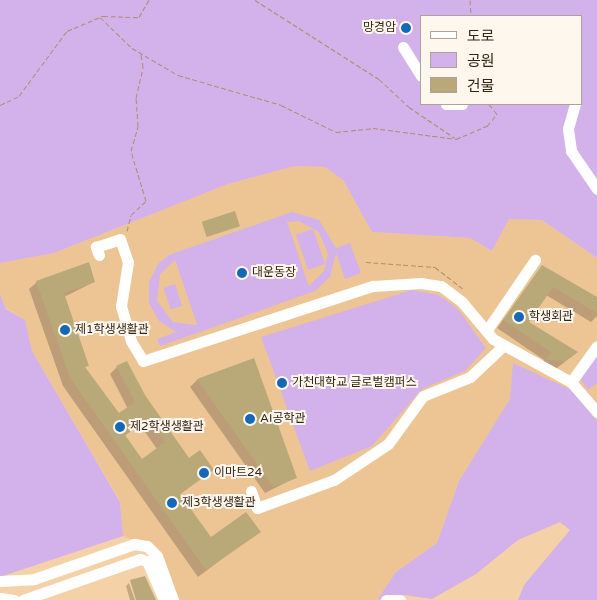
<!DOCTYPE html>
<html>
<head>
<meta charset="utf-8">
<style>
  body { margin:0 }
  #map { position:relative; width:597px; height:600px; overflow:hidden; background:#f4d1a7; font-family:"Varela Round","Noto Sans KR",sans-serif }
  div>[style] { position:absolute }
  .built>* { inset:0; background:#edc595 }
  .green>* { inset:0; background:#d3b1ea; transform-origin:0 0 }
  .shadow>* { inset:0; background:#0003 }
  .building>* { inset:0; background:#b9a979; transform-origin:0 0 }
  .path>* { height:1px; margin-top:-0.5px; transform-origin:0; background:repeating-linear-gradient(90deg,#aa8f6f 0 5px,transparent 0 7.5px) }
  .minor>* { height:11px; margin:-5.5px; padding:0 5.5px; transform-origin:5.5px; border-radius:5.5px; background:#fff }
  .dots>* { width:14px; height:14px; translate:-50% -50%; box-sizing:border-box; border:2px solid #fef7ee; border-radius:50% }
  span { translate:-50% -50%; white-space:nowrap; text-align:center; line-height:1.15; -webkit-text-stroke:4px #fef7ee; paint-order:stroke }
  .poi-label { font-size:12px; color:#322515 }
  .right { translate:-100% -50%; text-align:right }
  .left { translate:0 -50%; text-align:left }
  .legend { position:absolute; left:420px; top:15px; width:162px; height:90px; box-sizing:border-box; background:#fef7ee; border:1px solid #aca397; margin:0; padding:6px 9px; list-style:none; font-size:15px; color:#322515 }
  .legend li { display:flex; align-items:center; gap:10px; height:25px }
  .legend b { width:25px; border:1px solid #aca397 }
</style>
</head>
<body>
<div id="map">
  <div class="built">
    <div style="clip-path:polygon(295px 166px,325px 167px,343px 180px,372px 232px,470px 238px,492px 251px,509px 219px,542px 220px,597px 258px,597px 421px,571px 390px,511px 399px,459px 481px,437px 543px,396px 572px,377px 600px,173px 600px,147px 546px,123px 536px,120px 501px,32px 351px,25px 320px,6px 308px,0 294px,0 263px,54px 253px,228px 184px)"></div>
  </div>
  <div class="green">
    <div style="clip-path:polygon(evenodd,0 0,597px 0,597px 258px,542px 220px,509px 219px,492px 251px,470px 238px,372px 232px,343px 180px,325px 167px,295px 166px,228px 184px,54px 253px,0 263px,0 0,421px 16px,581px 16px,581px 104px,421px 104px,421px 16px)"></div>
    <div style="clip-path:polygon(evenodd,292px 212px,319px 220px,336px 248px,350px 243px,361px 273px,345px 279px,336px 253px,330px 277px,315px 291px,160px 346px,157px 339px,176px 332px,159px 321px,149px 303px,149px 282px,158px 264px,169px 255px,292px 212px,299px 221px,319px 232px,328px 254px,324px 271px,309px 286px,287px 222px,299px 221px,292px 212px,175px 260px,197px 324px,196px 325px,173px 322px,157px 301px,160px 274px,175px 260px)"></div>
    <div style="left:313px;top:229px;width:37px;height:18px;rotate:71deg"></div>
    <div style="left:175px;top:284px;width:23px;height:12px;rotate:72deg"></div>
    <div style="clip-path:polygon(412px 290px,439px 295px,458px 309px,486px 348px,465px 371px,422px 389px,372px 446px,310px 471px,261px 337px)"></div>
    <div style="clip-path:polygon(0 294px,6px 309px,25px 320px,32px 351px,120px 502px,123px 536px,0 577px)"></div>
    <div style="clip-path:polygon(597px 353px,597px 383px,588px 390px,580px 379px)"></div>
    <div style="clip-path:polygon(513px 363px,571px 390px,597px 421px,597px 600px,518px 600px,524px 585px,570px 530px,560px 522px,518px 540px,476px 574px,432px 599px,404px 595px,377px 600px,396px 572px,437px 543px,459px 481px,510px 399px)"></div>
  </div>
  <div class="shadow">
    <div style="clip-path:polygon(542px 267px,597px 298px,597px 316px,591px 322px,546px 295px,528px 322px,576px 353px,557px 368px,540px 367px,544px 360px,497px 328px)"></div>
    <div style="clip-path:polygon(evenodd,37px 282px,94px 282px,64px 297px,85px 369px,119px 415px,128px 409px,110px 374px,117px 367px,189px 460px,212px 470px,179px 495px,211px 539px,259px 531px,198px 577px,63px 386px,29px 289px,37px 282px,140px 425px,157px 449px,141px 460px,124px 436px,140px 425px)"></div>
    <div style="clip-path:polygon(254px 360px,295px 478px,265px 493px,190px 387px,197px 380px)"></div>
    <div style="clip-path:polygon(129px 583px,135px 600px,130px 600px,126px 586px)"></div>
  </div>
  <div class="building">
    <div style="left:235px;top:211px;width:16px;height:35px;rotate:72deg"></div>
    <div style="clip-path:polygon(evenodd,89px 262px,95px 282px,64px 293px,89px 366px,85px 367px,119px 413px,135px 402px,116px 366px,127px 361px,145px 395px,189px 458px,200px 450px,214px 470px,180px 494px,211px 537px,246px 512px,261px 532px,206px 570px,70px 378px,36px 281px,89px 262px,148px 418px,165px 442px,142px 459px,125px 435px,148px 418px)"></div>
    <div style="clip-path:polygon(542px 265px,597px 297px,597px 313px,553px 287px,529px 322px,578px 352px,566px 361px,546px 360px,551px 352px,503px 320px)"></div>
    <div style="clip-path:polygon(254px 358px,297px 478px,273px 487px,197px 379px)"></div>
    <div style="clip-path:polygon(145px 576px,156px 600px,136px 600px,130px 580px)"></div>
  </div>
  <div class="path">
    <div style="left:255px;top:0;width:147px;rotate:32.5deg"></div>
    <div style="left:379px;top:79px;width:41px;rotate:43deg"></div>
    <div style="left:409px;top:107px;width:55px;rotate:34deg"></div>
    <div style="left:470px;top:0;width:16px;rotate:86deg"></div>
    <div style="left:100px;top:17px;width:45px;rotate:44.1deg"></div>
    <div style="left:132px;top:48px;width:53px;rotate:30.4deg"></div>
    <div style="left:178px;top:75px;width:107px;rotate:16.2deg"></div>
    <div style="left:281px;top:105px;width:61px;rotate:26.1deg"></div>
    <div style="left:336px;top:132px;width:37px;rotate:-6deg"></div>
    <div style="left:373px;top:128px;width:84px;rotate:7.5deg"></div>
    <div style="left:456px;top:139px;width:34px;rotate:-23deg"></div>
    <div style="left:487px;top:126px;width:16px;rotate:-50deg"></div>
    <div style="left:497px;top:114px;width:13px;rotate:-129deg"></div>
    <div style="left:0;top:105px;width:21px;rotate:-25deg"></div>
    <div style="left:19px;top:96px;width:81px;rotate:-53.6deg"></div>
    <div style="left:67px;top:31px;width:39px;rotate:-23deg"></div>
    <div style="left:103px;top:16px;width:36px;rotate:2deg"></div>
    <div style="left:139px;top:17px;width:20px;rotate:-60deg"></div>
    <div style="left:127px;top:231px;width:16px;rotate:-76deg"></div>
    <div style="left:131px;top:215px;width:21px;rotate:-43deg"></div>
    <div style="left:146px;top:201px;width:52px;rotate:-106.7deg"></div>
    <div style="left:131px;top:151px;width:26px;rotate:-74deg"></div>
    <div style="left:138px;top:126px;width:28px;rotate:-94deg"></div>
    <div style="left:136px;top:98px;width:32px;rotate:-77deg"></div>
    <div style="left:143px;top:67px;width:13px;rotate:-99deg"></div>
    <div style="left:366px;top:262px;width:69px;rotate:4.1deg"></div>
    <div style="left:435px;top:267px;width:36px;rotate:38deg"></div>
  </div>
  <div class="minor">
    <div style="left:403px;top:47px;width:34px;rotate:58deg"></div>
    <div style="left:446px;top:104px;width:16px"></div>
    <div style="left:575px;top:104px;width:26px;rotate:106deg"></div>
    <div style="left:568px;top:129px;width:22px;rotate:82deg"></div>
    <div style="left:571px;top:151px;width:46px;rotate:55.6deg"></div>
    <div style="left:99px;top:255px;width:9px;rotate:-111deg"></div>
    <div style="left:96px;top:247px;width:25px;rotate:-18deg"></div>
    <div style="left:120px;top:239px;width:24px;rotate:71deg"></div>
    <div style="left:128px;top:262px;width:45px;rotate:99deg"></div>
    <div style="left:121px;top:306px;width:36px;rotate:74deg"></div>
    <div style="left:131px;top:341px;width:23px;rotate:59deg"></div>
    <div style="left:143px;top:361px;width:242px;rotate:-18.1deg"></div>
    <div style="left:373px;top:286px;width:48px;rotate:-3.6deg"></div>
    <div style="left:421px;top:283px;width:20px;rotate:9deg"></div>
    <div style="left:441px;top:286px;width:26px;rotate:37deg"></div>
    <div style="left:462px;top:302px;width:48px;rotate:50deg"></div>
    <div style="left:493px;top:339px;width:89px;rotate:28.9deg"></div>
    <div style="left:571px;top:382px;width:40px;rotate:49deg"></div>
    <div style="left:487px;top:330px;width:85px;rotate:-55.6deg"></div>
    <div style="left:571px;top:382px;width:44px;rotate:-54.2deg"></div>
    <div style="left:251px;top:491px;width:18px;rotate:71deg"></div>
    <div style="left:257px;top:508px;width:82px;rotate:-20deg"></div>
    <div style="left:334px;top:480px;width:65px;rotate:-33.7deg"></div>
    <div style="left:388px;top:444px;width:59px;rotate:-53.9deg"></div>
    <div style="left:423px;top:396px;width:51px;rotate:-22deg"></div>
    <div style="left:470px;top:377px;width:45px;rotate:-43.2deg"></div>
    <div style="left:0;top:581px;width:34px;rotate:-3deg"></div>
    <div style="left:34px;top:579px;width:106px;rotate:-19.3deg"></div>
    <div style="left:134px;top:544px;width:13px;rotate:9deg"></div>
    <div style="left:147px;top:546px;width:14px;rotate:45deg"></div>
    <div style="left:157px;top:556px;width:47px;rotate:70deg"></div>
    <div style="left:0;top:598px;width:14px;rotate:8deg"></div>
    <div style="left:23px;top:600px;width:124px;rotate:-19.3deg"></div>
    <div style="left:140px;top:559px;width:7px;rotate:16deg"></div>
    <div style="left:147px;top:561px;width:43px;rotate:66.4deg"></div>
    <div style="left:386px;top:600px;width:14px"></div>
  </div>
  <div class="dots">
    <div style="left:406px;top:28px;background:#1369b7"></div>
    <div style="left:242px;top:273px;background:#1369b7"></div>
    <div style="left:519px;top:317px;background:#1369b7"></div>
    <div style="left:65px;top:330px;background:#1369b7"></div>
    <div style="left:282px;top:383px;background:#1369b7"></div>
    <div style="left:250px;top:419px;background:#1369b7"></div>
    <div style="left:120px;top:427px;background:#1369b7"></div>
    <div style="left:204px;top:473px;background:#1369b7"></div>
    <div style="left:172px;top:503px;background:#1369b7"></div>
  </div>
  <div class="poi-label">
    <span class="right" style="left:396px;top:28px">망경암</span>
    <span class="left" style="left:252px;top:273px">대운동장</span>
    <span class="left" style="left:529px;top:317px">학생회관</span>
    <span class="left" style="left:75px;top:330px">제1학생생활관</span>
    <span class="left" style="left:292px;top:383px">가천대학교 글로벌캠퍼스</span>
    <span class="left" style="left:260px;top:419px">AI공학관</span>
    <span class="left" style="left:130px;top:427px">제2학생생활관</span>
    <span class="left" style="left:214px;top:473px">이마트24</span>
    <span class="left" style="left:182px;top:503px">제3학생생활관</span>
  </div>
  <ul class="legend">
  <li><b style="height:6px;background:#fff"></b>도로</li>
  <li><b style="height:14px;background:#d3b1ea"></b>공원</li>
  <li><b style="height:14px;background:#b9a979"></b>건물</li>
  </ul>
</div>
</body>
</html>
